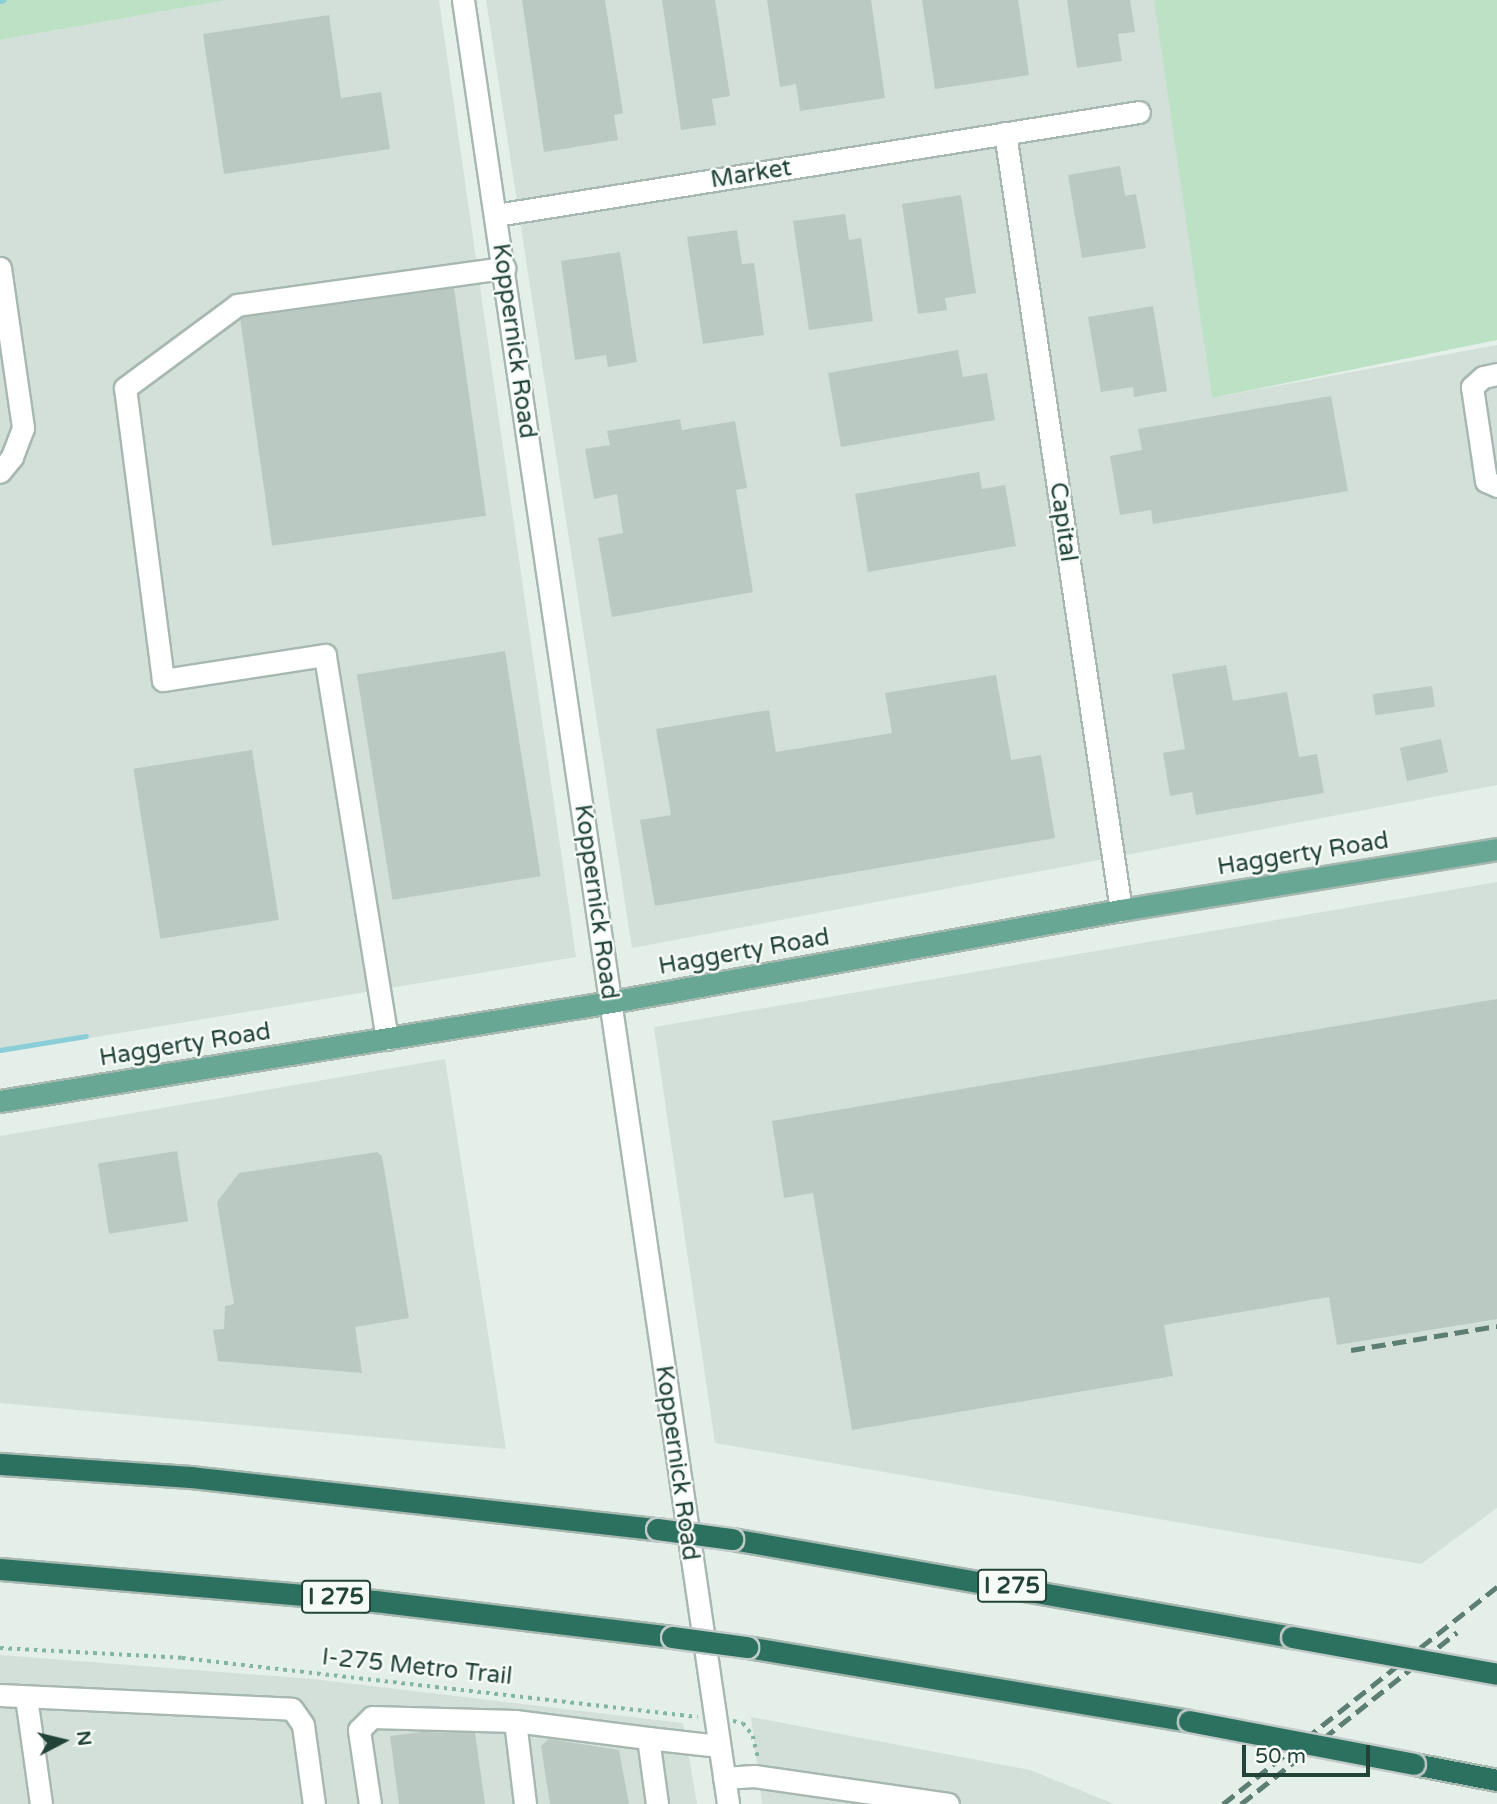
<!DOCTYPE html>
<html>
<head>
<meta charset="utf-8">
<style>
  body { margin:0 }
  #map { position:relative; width:1497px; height:1804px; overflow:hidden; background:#e5efea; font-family:"Varela Round",sans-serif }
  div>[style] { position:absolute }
  .built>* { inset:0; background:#d3dfd9 }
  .green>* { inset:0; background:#bde1c5 }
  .stream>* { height:5px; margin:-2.5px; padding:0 2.5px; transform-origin:2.5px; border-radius:2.5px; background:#8acfd7 }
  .building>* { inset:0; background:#bacac3; transform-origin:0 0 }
  .path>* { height:3.5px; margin-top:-1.75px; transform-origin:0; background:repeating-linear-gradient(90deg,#83b5a3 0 3.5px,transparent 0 8.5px) }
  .roads { filter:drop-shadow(2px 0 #a7b8b1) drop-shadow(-2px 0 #a7b8b1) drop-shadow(0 2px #a7b8b1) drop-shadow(0 -2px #a7b8b1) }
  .minor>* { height:21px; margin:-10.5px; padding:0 10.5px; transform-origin:10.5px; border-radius:10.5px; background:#fff }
  .major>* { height:21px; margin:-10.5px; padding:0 10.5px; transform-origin:10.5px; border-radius:10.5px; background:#67a794 }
  .highway>* { height:21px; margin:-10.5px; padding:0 10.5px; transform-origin:10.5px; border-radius:10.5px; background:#2c7160 }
  .rail>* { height:5px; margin-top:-2.5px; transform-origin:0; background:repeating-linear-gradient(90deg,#5d7e73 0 14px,transparent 0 21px) }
  .bridges { filter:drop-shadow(2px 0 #c1cac7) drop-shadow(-2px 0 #c1cac7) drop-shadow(0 2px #c1cac7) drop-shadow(0 -2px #c1cac7) }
  .highway-bridge>* { height:21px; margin:-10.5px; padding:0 10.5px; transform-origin:10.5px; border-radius:10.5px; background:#2c7160 }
  span { translate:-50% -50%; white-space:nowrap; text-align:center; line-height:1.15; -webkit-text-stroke:5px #f6fbf8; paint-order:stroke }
  .shield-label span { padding:2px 5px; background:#f6fbf8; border:2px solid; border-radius:5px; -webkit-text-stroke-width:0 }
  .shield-label { font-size:23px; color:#224338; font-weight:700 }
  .street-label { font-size:24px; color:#224338 }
  .north { position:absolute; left:28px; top:1706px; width:70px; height:70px; -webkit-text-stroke:5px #f6fbf8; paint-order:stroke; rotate:83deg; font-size:19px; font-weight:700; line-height:28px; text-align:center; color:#224338 }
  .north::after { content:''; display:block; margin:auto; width:24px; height:32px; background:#224338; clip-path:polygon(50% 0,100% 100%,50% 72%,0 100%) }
  .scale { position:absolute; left:1242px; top:1745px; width:128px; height:32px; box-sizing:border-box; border:4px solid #224338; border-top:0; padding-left:9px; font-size:21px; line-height:24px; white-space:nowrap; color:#224338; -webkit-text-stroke:5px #f6fbf8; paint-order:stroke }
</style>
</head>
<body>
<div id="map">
  <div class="built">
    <div style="clip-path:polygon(227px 0,439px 0,576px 957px,0 1053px,0 40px)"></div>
    <div style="clip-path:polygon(486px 0,1155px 0,1212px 398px,1497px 345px,1497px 785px,632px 948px)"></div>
    <div style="clip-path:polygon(1497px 882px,1497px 1508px,1421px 1564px,715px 1443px,654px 1027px)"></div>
    <div style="clip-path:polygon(445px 1059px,506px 1449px,0 1403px,0 1136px)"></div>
    <div style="clip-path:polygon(0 1655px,313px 1679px,683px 1723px,697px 1804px,0 1804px)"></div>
    <div style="clip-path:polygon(751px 1717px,1030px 1770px,1114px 1804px,762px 1804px)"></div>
  </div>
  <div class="green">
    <div style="clip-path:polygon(0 0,227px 0,0 40px)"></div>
    <div style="clip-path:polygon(1154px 0,1497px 0,1497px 340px,1212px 398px)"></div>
  </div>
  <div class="stream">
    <div style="left:0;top:1px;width:4px;rotate:-14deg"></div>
    <div style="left:0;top:1050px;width:87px;rotate:-9.2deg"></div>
  </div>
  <div class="building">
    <div style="clip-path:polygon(522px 0,605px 0,623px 113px,614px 115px,618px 140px,544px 152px)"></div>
    <div style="clip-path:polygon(662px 0,715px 0,730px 96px,712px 99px,716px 125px,681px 130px)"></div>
    <div style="clip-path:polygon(767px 0,871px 0,885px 98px,800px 111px,796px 84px,780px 87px)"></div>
    <div style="clip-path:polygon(922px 0,1018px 0,1029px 75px,935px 89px)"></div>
    <div style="clip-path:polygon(1067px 0,1130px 0,1135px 32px,1118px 34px,1122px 61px,1077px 68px)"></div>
    <div style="clip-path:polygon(329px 15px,341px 98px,381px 92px,390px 149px,224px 174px,203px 34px)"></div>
    <div style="clip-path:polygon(1120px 166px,1125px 196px,1136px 194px,1146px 248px,1082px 258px,1068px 175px)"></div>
    <div style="clip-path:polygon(961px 195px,976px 293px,945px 298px,947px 310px,918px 314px,902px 204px)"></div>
    <div style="clip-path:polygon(845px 214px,849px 240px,861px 238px,873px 321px,809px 330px,793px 221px)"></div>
    <div style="clip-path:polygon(737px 230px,742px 264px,754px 263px,764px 335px,703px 344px,687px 237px)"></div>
    <div style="clip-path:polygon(620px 252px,637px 362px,608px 367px,606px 355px,575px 360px,561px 261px)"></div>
    <div style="left:454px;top:288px;width:230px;height:216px;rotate:82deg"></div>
    <div style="clip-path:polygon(1153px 306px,1167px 391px,1134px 397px,1133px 387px,1101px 392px,1088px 317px)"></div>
    <div style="clip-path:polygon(958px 350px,963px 377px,987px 373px,995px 420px,841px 447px,828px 373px)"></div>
    <div style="clip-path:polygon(1331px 396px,1348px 491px,1153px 524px,1151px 510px,1120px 515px,1110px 456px,1142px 450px,1138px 429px)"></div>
    <div style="clip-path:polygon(680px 419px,682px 430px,735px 421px,747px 488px,736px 490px,753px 592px,612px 617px,598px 538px,623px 533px,617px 494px,594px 499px,585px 449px,610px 445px,607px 431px)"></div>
    <div style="clip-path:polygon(979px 472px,982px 489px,1005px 485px,1016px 546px,868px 572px,855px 494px)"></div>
    <div style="left:505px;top:651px;width:228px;height:150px;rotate:81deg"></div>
    <div style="clip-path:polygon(1226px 665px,1233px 701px,1287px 692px,1299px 757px,1317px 754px,1324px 793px,1196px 815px,1192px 792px,1170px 796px,1163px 753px,1185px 749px,1172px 674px)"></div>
    <div style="clip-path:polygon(996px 675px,1011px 760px,1041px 755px,1055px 838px,655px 906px,640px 820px,671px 815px,656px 729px,769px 710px,776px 752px,892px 733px,885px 693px)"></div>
    <div style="left:1432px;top:686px;width:21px;height:60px;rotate:82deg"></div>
    <div style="left:1441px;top:739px;width:34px;height:42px;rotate:78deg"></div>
    <div style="left:252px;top:750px;width:172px;height:120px;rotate:81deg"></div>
    <div style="clip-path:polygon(1497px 999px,1497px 1319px,1337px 1345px,1329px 1297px,1164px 1325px,1173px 1376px,852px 1430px,813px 1193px,784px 1198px,772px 1121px)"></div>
    <div style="left:177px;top:1151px;width:71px;height:80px;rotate:81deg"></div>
    <div style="clip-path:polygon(377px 1152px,382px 1156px,409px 1318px,355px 1327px,362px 1373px,218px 1361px,213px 1330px,224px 1329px,225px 1306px,234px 1304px,217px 1202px,239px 1173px)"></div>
    <div style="clip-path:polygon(422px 1732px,475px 1733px,485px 1804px,399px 1804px,390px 1736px)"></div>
    <div style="clip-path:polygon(549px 1739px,619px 1750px,629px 1804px,550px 1804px,541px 1746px)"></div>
  </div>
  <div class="path">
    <div style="left:0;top:1648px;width:182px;rotate:3.1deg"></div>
    <div style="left:182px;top:1658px;width:519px;rotate:6.52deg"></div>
    <div style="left:733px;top:1721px;width:10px;rotate:11deg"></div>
    <div style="left:743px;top:1723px;width:16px;rotate:52deg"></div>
    <div style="left:753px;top:1736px;width:22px;rotate:77deg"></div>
  </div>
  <div class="roads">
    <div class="minor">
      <div style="left:463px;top:0;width:1823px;rotate:81.64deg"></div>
      <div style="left:1005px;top:133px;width:786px;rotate:81.51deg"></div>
      <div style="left:496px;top:215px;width:651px;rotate:-9.1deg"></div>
      <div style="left:0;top:268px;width:162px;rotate:81.8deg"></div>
      <div style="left:23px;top:428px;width:31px;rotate:111deg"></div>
      <div style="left:12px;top:457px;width:19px;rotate:129deg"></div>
      <div style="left:1497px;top:374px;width:14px;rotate:168deg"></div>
      <div style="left:1483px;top:377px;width:15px;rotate:138deg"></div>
      <div style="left:1472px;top:387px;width:95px;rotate:81.5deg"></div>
      <div style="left:1486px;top:481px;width:12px;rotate:24deg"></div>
      <div style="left:387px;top:1039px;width:389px;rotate:-99.2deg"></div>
      <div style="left:325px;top:655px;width:164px;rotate:171.2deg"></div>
      <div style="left:163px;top:680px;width:294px;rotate:-97.4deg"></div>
      <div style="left:125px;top:388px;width:139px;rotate:-36.5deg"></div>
      <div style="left:237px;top:305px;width:270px;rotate:-7.9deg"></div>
      <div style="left:0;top:1695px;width:292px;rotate:2.7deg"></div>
      <div style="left:292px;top:1709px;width:19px;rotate:55deg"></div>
      <div style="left:303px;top:1725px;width:80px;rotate:82.1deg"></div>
      <div style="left:26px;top:1697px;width:108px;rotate:82deg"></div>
      <div style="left:515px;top:1721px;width:84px;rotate:83.1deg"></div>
      <div style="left:648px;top:1738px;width:70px;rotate:6.5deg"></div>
      <div style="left:724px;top:1778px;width:30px;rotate:-4deg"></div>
      <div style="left:754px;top:1776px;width:196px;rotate:8.2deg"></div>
      <div style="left:370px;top:1804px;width:75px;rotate:-98.5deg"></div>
      <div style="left:359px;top:1730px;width:18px;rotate:-45deg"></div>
      <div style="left:372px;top:1717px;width:143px;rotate:1.6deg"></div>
      <div style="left:515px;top:1721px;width:134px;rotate:7.3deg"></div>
      <div style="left:648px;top:1738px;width:67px;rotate:82.2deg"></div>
    </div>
    <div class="major">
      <div style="left:0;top:1101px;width:619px;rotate:-9.2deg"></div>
      <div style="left:611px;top:1002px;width:518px;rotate:-10.23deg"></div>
      <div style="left:1121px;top:910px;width:381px;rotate:-9.2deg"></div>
    </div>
    <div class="highway">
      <div style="left:0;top:1464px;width:191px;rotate:3.9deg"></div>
      <div style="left:191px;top:1477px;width:469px;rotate:6.4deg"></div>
      <div style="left:732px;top:1539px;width:569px;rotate:9.93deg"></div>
      <div style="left:0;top:1569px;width:376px;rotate:4.9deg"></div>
      <div style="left:375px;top:1601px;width:299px;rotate:6.9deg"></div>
      <div style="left:747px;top:1647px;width:448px;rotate:9.5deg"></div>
      <div style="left:1414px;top:1764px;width:85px;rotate:10.9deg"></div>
    </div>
  </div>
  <div class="rail">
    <div style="left:1351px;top:1350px;width:148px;rotate:-9.3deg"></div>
    <div style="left:1223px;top:1804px;width:350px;rotate:-38.4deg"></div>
    <div style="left:1241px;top:1804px;width:276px;rotate:-38.5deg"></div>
  </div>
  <div class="bridges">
    <div class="highway-bridge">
      <div style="left:657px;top:1529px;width:76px;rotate:7.6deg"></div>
      <div style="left:672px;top:1637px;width:76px;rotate:7.6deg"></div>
      <div style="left:1292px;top:1637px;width:208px;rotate:10.2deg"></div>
      <div style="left:1189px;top:1721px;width:229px;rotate:10.8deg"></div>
    </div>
  </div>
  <div class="shield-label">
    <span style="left:1012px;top:1586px">I 275</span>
    <span style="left:336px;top:1597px">I 275</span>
  </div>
  <div class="street-label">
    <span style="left:751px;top:174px;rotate:-9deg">Market</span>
    <span style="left:514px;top:341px;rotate:82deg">Koppernick Road</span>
    <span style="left:1063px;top:522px;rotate:82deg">Capital</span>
    <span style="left:1303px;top:854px;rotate:-9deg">Haggerty Road</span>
    <span style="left:596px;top:902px;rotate:82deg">Koppernick Road</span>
    <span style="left:744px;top:952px;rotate:-10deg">Haggerty Road</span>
    <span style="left:185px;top:1045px;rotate:-9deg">Haggerty Road</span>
    <span style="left:677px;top:1463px;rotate:82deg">Koppernick Road</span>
    <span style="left:417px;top:1667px;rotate:6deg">I-275 Metro Trail</span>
  </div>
  <div class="north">N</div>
  <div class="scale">50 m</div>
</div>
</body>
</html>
